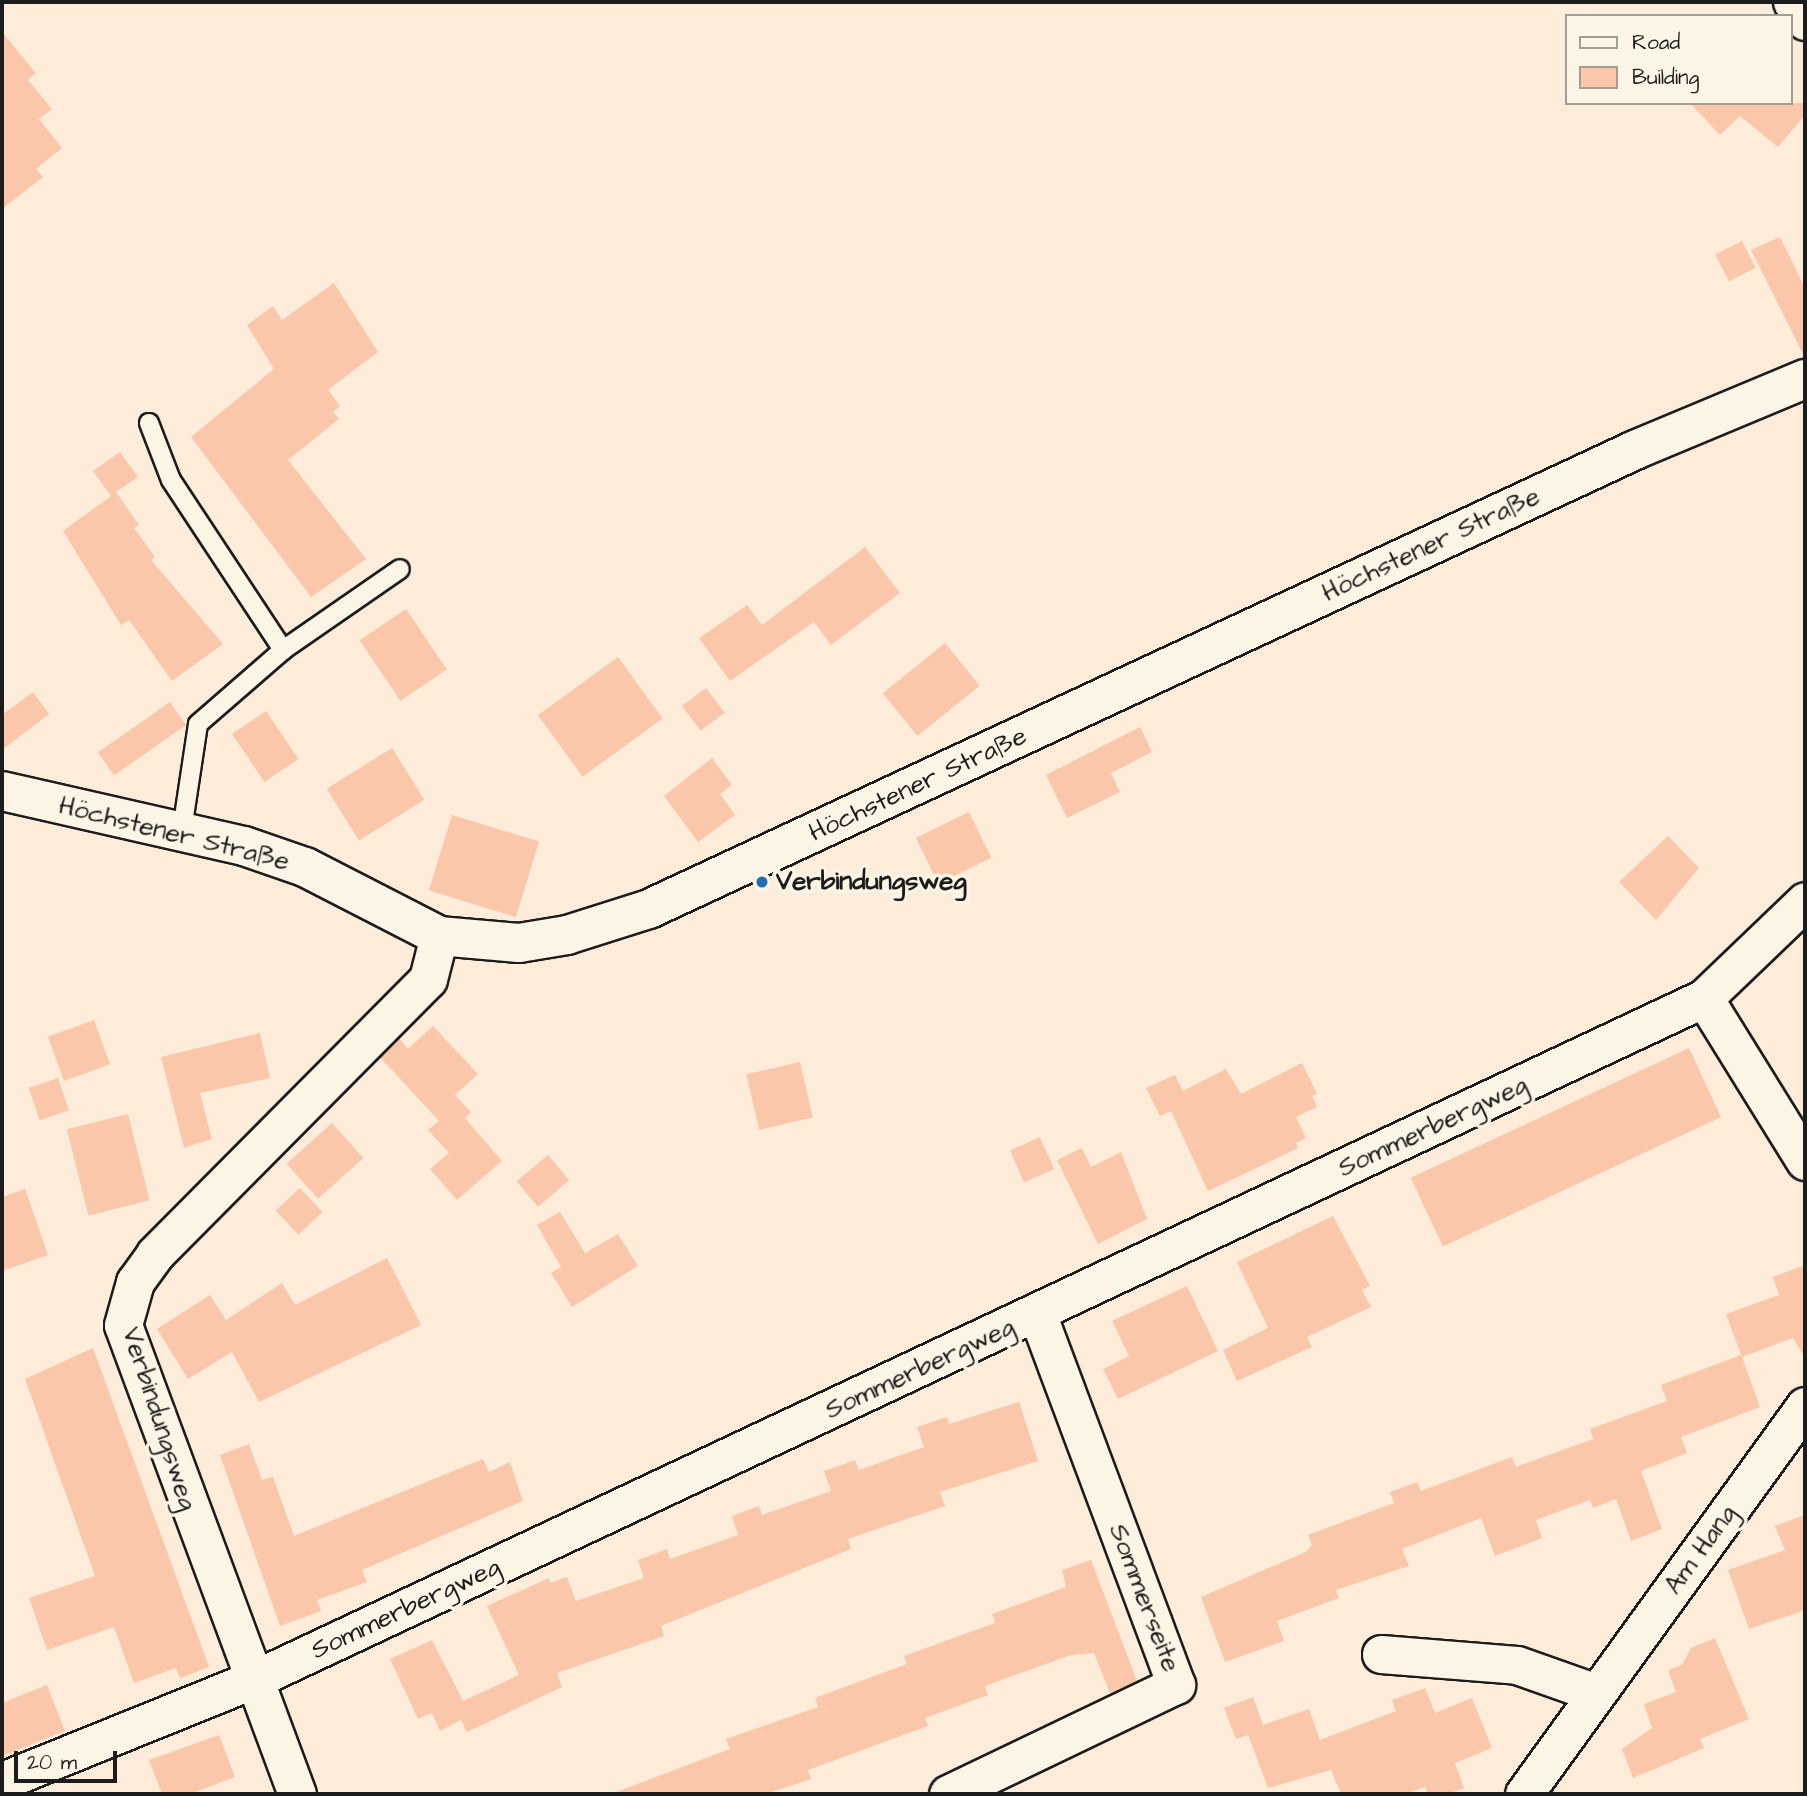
<!DOCTYPE html>
<html>
<head>
<meta charset="utf-8">
<style>
  body { margin:0 }
  #map { position:relative; width:1807px; height:1796px; overflow:hidden; background:#fcecd9; font-family:"Architects Daughter",sans-serif }
  div>[style] { position:absolute }
  .building>* { inset:0; background:#fac7aa; transform-origin:0 0 }
  .roads { filter:drop-shadow(2px 0 #1c1c1c) drop-shadow(-2px 0 #1c1c1c) drop-shadow(0 2px #1c1c1c) drop-shadow(0 -2px #1c1c1c) }
  .lane>* { height:18px; margin:-9px; padding:0 9px; transform-origin:9px; border-radius:9px; background:#fcf5e5 }
  .street>* { height:37px; margin:-18.5px; padding:0 18.5px; transform-origin:18.5px; border-radius:18.5px; background:#fcf5e5 }
  .secondary>* { height:38px; margin:-19px; padding:0 19px; transform-origin:19px; border-radius:19px; background:#fcf5e5 }
  .dots>* { width:19px; height:19px; translate:-50% -50%; box-sizing:border-box; border:4px solid #fcf5e5; border-radius:50% }
  span { translate:-50% -50%; white-space:nowrap; text-align:center; line-height:1.15; -webkit-text-stroke:7px #fcf5e5; paint-order:stroke }
  .street-label { font-size:26px; color:#1c1c1c }
  .poi-label { font-size:26px; color:#1c1c1c; font-weight:700 }
  .left { translate:0 -50%; text-align:left }
  .frame { position:absolute; inset:0; border:4px solid #1c1c1c; pointer-events:none }
  .legend { position:absolute; left:1565px; top:14px; width:228px; height:91px; box-sizing:border-box; background:#fcf5e5; border:2px solid #a29e95; margin:0; padding:9px 12px; list-style:none; font-size:21px; color:#1c1c1c }
  .legend li { display:flex; align-items:center; gap:14px; height:35px }
  .legend b { width:35px; border:2px solid #a29e95 }
  .scale { position:absolute; left:14px; top:1751px; width:103px; height:32px; box-sizing:border-box; border:4px solid #1c1c1c; border-top:0; padding-left:9px; font-size:21px; line-height:24px; white-space:nowrap; color:#1c1c1c; -webkit-text-stroke:5px #fcf5e5; paint-order:stroke }
</style>
</head>
<body>
<div id="map">
  <div class="building">
    <div style="clip-path:polygon(2px 32px,36px 73px,28px 80px,52px 109px,39px 119px,62px 148px,36px 169px,43px 177px,2px 209px)"></div>
    <div style="clip-path:polygon(1690px 103px,1805px 103px,1805px 115px,1778px 147px,1740px 116px,1720px 135px)"></div>
    <div style="clip-path:polygon(1780px 237px,1805px 288px,1805px 358px,1751px 250px)"></div>
    <div style="left:1742px;top:241px;width:30px;height:30px;rotate:63deg"></div>
    <div style="clip-path:polygon(334px 283px,378px 352px,328px 390px,340px 406px,333px 412px,339px 419px,288px 460px,366px 559px,311px 597px,191px 437px,274px 369px,247px 325px,273px 306px,282px 320px)"></div>
    <div style="clip-path:polygon(120px 452px,138px 477px,116px 492px,139px 525px,134px 528px,155px 557px,151px 560px,223px 644px,172px 681px,129px 620px,121px 625px,63px 531px,111px 496px,93px 471px)"></div>
    <div style="clip-path:polygon(865px 547px,900px 593px,831px 645px,814px 622px,730px 681px,699px 638px,747px 605px,762px 625px)"></div>
    <div style="left:406px;top:609px;width:73px;height:56px;rotate:56deg"></div>
    <div style="left:945px;top:643px;width:55px;height:80px;rotate:51deg"></div>
    <div style="left:618px;top:657px;width:76px;height:99px;rotate:54deg"></div>
    <div style="left:706px;top:688px;width:31px;height:30px;rotate:53deg"></div>
    <div style="clip-path:polygon(33px 692px,49px 714px,2px 750px,2px 715px)"></div>
    <div style="left:170px;top:702px;width:28px;height:88px;rotate:55deg"></div>
    <div style="left:266px;top:711px;width:58px;height:41px;rotate:56deg"></div>
    <div style="clip-path:polygon(1140px 727px,1152px 752px,1111px 773px,1120px 792px,1067px 818px,1046px 775px)"></div>
    <div style="left:392px;top:748px;width:61px;height:77px;rotate:58deg"></div>
    <div style="clip-path:polygon(712px 758px,732px 785px,720px 794px,735px 815px,698px 842px,664px 796px)"></div>
    <div style="left:969px;top:812px;width:51px;height:59px;rotate:64deg"></div>
    <div style="left:452px;top:815px;width:91px;height:79px;rotate:17deg"></div>
    <div style="clip-path:polygon(1668px 836px,1699px 868px,1656px 920px,1619px 882px)"></div>
    <div style="left:94px;top:1020px;width:47px;height:49px;rotate:70deg"></div>
    <div style="clip-path:polygon(433px 1026px,478px 1074px,455px 1095px,471px 1112px,465px 1118px,502px 1161px,457px 1200px,430px 1169px,449px 1153px,428px 1130px,439px 1121px,380px 1057px,399px 1038px,408px 1049px)"></div>
    <div style="clip-path:polygon(260px 1033px,270px 1078px,200px 1093px,212px 1139px,184px 1148px,161px 1057px)"></div>
    <div style="left:1689px;top:1048px;width:76px;height:307px;rotate:65deg"></div>
    <div style="left:800px;top:1062px;width:57px;height:55px;rotate:77deg"></div>
    <div style="clip-path:polygon(1302px 1063px,1317px 1094px,1312px 1096px,1317px 1107px,1296px 1117px,1306px 1138px,1296px 1143px,1298px 1148px,1208px 1191px,1171px 1111px,1160px 1116px,1146px 1088px,1175px 1075px,1183px 1091px,1226px 1069px,1241px 1094px)"></div>
    <div style="left:58px;top:1078px;width:34px;height:31px;rotate:71deg"></div>
    <div style="left:128px;top:1114px;width:89px;height:63px;rotate:76deg"></div>
    <div style="left:332px;top:1123px;width:47px;height:61px;rotate:48deg"></div>
    <div style="left:1040px;top:1137px;width:35px;height:33px;rotate:66deg"></div>
    <div style="clip-path:polygon(1082px 1148px,1091px 1167px,1121px 1152px,1147px 1219px,1098px 1244px,1057px 1160px)"></div>
    <div style="left:548px;top:1155px;width:33px;height:41px;rotate:50deg"></div>
    <div style="left:300px;top:1188px;width:33px;height:33px;rotate:47deg"></div>
    <div style="clip-path:polygon(25px 1189px,48px 1255px,2px 1271px,2px 1197px)"></div>
    <div style="clip-path:polygon(560px 1212px,585px 1253px,618px 1234px,638px 1266px,572px 1307px,551px 1273px,561px 1267px,537px 1225px)"></div>
    <div style="clip-path:polygon(1333px 1216px,1370px 1286px,1362px 1290px,1371px 1307px,1307px 1337px,1312px 1347px,1237px 1381px,1223px 1350px,1268px 1328px,1237px 1262px)"></div>
    <div style="clip-path:polygon(387px 1258px,421px 1325px,259px 1402px,232px 1352px,188px 1379px,157px 1329px,210px 1295px,226px 1320px,282px 1283px,295px 1305px)"></div>
    <div style="clip-path:polygon(1805px 1265px,1805px 1358px,1793px 1338px,1742px 1357px,1760px 1407px,1681px 1437px,1687px 1453px,1641px 1471px,1662px 1529px,1631px 1541px,1616px 1499px,1593px 1508px,1590px 1500px,1536px 1520px,1542px 1538px,1495px 1556px,1481px 1518px,1402px 1549px,1409px 1566px,1336px 1590px,1339px 1598px,1277px 1621px,1284px 1641px,1225px 1662px,1201px 1597px,1306px 1552px,1312px 1545px,1308px 1535px,1394px 1503px,1390px 1492px,1417px 1482px,1421px 1491px,1512px 1457px,1516px 1467px,1593px 1439px,1590px 1429px,1667px 1401px,1661px 1385px,1741px 1355px,1726px 1314px,1779px 1295px,1773px 1277px)"></div>
    <div style="clip-path:polygon(1187px 1286px,1218px 1351px,1118px 1399px,1103px 1369px,1129px 1356px,1112px 1321px)"></div>
    <div style="clip-path:polygon(93px 1348px,209px 1667px,180px 1678px,176px 1668px,134px 1683px,114px 1627px,47px 1650px,29px 1598px,95px 1576px,25px 1379px)"></div>
    <div style="clip-path:polygon(1019px 1402px,1038px 1461px,940px 1492px,945px 1506px,848px 1539px,851px 1549px,661px 1626px,664px 1636px,557px 1673px,562px 1687px,467px 1732px,461px 1720px,440px 1731px,432px 1713px,418px 1719px,390px 1659px,432px 1640px,463px 1701px,519px 1675px,487px 1606px,549px 1578px,550px 1583px,567px 1577px,576px 1601px,644px 1578px,638px 1560px,667px 1549px,670px 1559px,738px 1535px,732px 1516px,759px 1506px,762px 1515px,831px 1491px,824px 1471px,855px 1460px,859px 1470px,924px 1447px,917px 1427px,947px 1417px,949px 1424px)"></div>
    <div style="clip-path:polygon(249px 1444px,262px 1480px,273px 1477px,294px 1536px,483px 1459px,489px 1472px,510px 1462px,523px 1501px,362px 1570px,367px 1582px,317px 1600px,321px 1611px,280px 1626px,220px 1455px)"></div>
    <div style="clip-path:polygon(1805px 1515px,1805px 1610px,1749px 1629px,1728px 1570px,1785px 1550px,1775px 1526px)"></div>
    <div style="clip-path:polygon(1091px 1560px,1137px 1681px,1110px 1693px,1094px 1653px,1071px 1655px,985px 1686px,988px 1695px,925px 1718px,928px 1726px,808px 1770px,811px 1779px,766px 1794px,611px 1794px,730px 1749px,726px 1739px,818px 1707px,815px 1698px,907px 1664px,904px 1656px,995px 1623px,992px 1614px,1066px 1587px,1062px 1570px)"></div>
    <div style="clip-path:polygon(1715px 1638px,1749px 1719px,1700px 1739px,1704px 1748px,1633px 1778px,1622px 1749px,1652px 1728px,1644px 1704px,1676px 1692px,1668px 1670px,1682px 1665px,1691px 1648px)"></div>
    <div style="clip-path:polygon(47px 1685px,65px 1731px,2px 1756px,2px 1703px)"></div>
    <div style="clip-path:polygon(1425px 1688px,1435px 1713px,1472px 1698px,1492px 1748px,1455px 1763px,1464px 1788px,1448px 1794px,1428px 1794px,1425px 1787px,1405px 1794px,1341px 1794px,1331px 1770px,1268px 1788px,1248px 1735px,1236px 1739px,1224px 1708px,1253px 1697px,1263px 1725px,1309px 1709px,1320px 1740px,1396px 1711px,1392px 1700px)"></div>
    <div style="clip-path:polygon(219px 1735px,235px 1777px,190px 1794px,162px 1794px,149px 1760px)"></div>
  </div>
  <div class="roads">
    <div class="lane">
      <div style="left:149px;top:423px;width:61px;rotate:68.9deg"></div>
      <div style="left:171px;top:480px;width:204px;rotate:56.6deg"></div>
      <div style="left:182px;top:830px;width:107px;rotate:-81.4deg"></div>
      <div style="left:198px;top:724px;width:113px;rotate:-41deg"></div>
      <div style="left:283px;top:650px;width:142px;rotate:-34.7deg"></div>
    </div>
    <div class="street">
      <div style="left:1792px;top:2px;width:23px;rotate:56deg"></div>
      <div style="left:1704px;top:998px;width:192px;rotate:58.2deg"></div>
      <div style="left:1381px;top:1654px;width:136px;rotate:4.6deg"></div>
      <div style="left:1517px;top:1665px;width:84px;rotate:19.5deg"></div>
      <div style="left:2px;top:1781px;width:275px;rotate:-22deg"></div>
      <div style="left:257px;top:1678px;width:1599px;rotate:-25.17deg"></div>
      <div style="left:1704px;top:998px;width:140px;rotate:-43.8deg"></div>
      <div style="left:297px;top:1794px;width:500px;rotate:-110.35deg"></div>
      <div style="left:123px;top:1325px;width:45px;rotate:-74.4deg"></div>
      <div style="left:135px;top:1282px;width:34px;rotate:-54deg"></div>
      <div style="left:155px;top:1254px;width:387px;rotate:-45.2deg"></div>
      <div style="left:428px;top:979px;width:44px;rotate:-75.7deg"></div>
      <div style="left:948px;top:1794px;width:253px;rotate:-25.6deg"></div>
      <div style="left:1176px;top:1685px;width:396px;rotate:-110.5deg"></div>
      <div style="left:1524px;top:1794px;width:479px;rotate:-54.1deg"></div>
    </div>
    <div class="secondary">
      <div style="left:2px;top:791px;width:248px;rotate:12.8deg"></div>
      <div style="left:244px;top:846px;width:65px;rotate:19deg"></div>
      <div style="left:305px;top:867px;width:151px;rotate:27.2deg"></div>
      <div style="left:439px;top:936px;width:80px;rotate:5deg"></div>
      <div style="left:519px;top:943px;width:49px;rotate:-9.5deg"></div>
      <div style="left:567px;top:935px;width:86px;rotate:-17.6deg"></div>
      <div style="left:649px;top:909px;width:1088px;rotate:-24.96deg"></div>
      <div style="left:1635px;top:450px;width:184px;rotate:-22.7deg"></div>
    </div>
  </div>
  <div class="dots">
    <div style="left:762px;top:882px;background:#1f6fb2"></div>
  </div>
  <div class="street-label">
    <span style="left:1431px;top:545px;rotate:-25deg">Höchstener Straße</span>
    <span style="left:918px;top:785px;rotate:-25deg">Höchstener Straße</span>
    <span style="left:174px;top:834px;rotate:14deg">Höchstener Straße</span>
    <span style="left:1433px;top:1127px;rotate:-25deg">Sommerbergweg</span>
    <span style="left:920px;top:1369px;rotate:-25deg">Sommerbergweg</span>
    <span style="left:159px;top:1419px;rotate:72deg">Verbindungsweg</span>
    <span style="left:1701px;top:1550px;rotate:-54deg">Am Hang</span>
    <span style="left:1144px;top:1598px;rotate:69deg">Sommerseite</span>
    <span style="left:406px;top:1609px;rotate:-25deg">Sommerbergweg</span>
  </div>
  <div class="poi-label">
    <span class="left" style="left:776px;top:882px">Verbindungsweg</span>
  </div>
  <div class="frame"></div>
  <ul class="legend">
  <li><b style="height:9px;background:#fcf5e5"></b>Road</li>
  <li><b style="height:19px;background:#fac7aa"></b>Building</li>
  </ul>
  <div class="scale">20 m</div>
</div>
</body>
</html>
